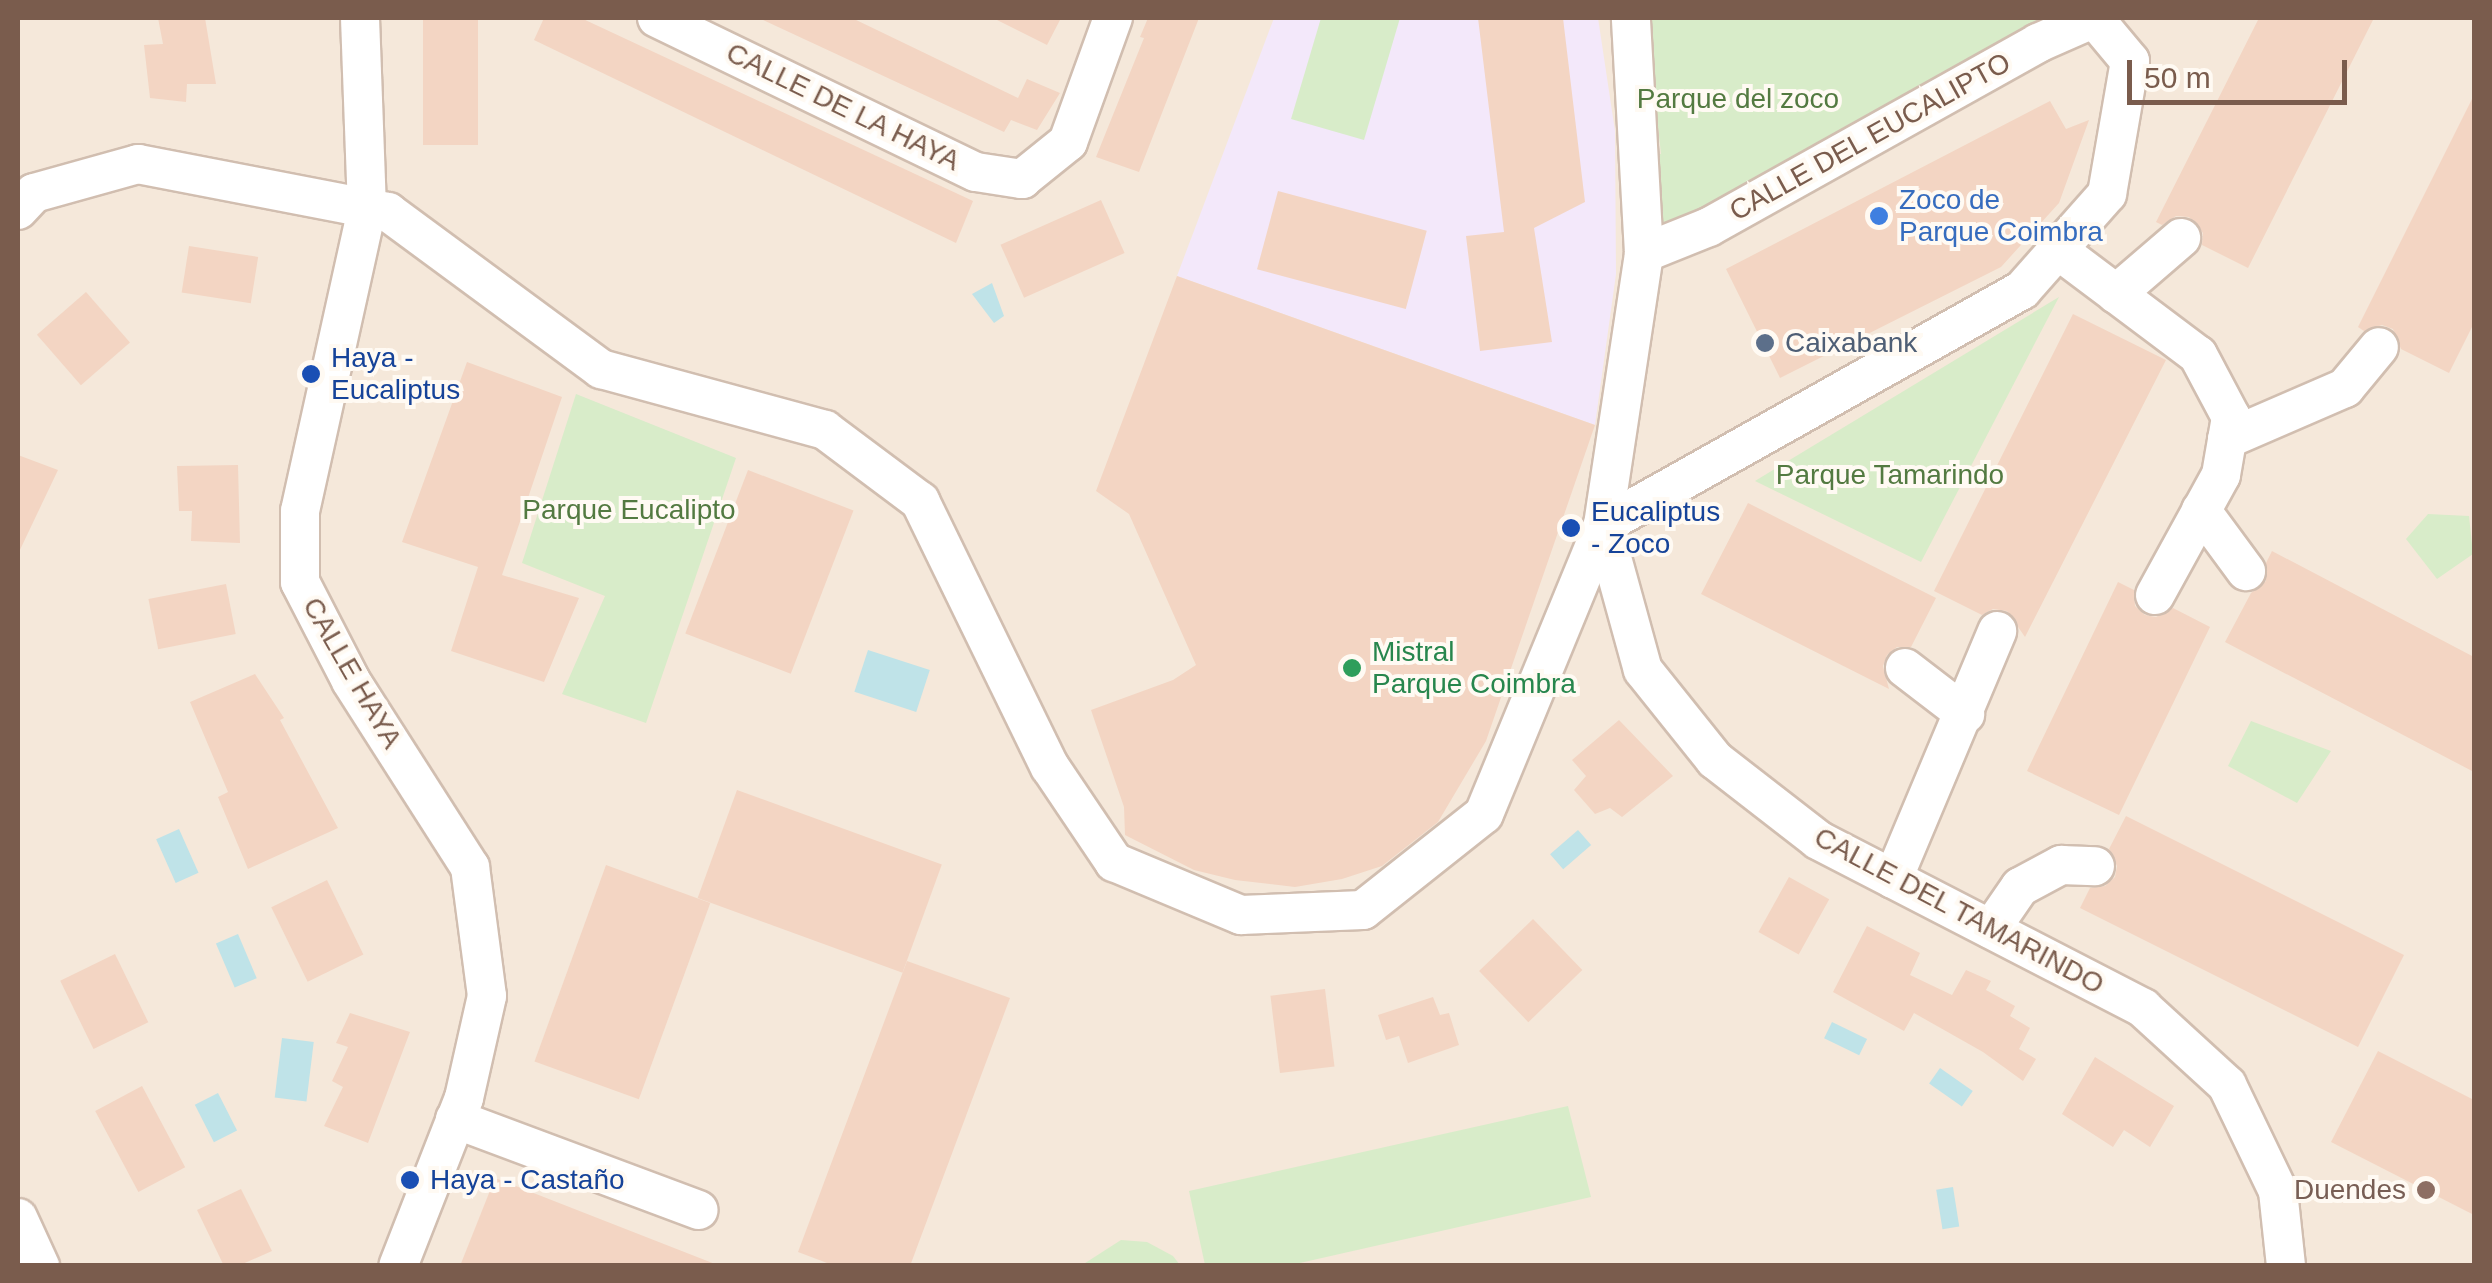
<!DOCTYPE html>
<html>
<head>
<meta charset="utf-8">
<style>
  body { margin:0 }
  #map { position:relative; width:2492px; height:1283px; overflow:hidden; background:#fdf6ec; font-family:Helvetica,sans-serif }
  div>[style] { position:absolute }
  .residential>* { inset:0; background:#f5e8da; transform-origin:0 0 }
  .education>* { inset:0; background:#f3e8fa }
  .green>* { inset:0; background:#d8ecc9 }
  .water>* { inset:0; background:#bfe3e8; transform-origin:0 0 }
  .building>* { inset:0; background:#f3d5c3; transform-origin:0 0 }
  .roads { filter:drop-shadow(2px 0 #d1beb0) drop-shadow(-2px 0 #d1beb0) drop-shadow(0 2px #d1beb0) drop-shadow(0 -2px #d1beb0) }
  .minor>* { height:38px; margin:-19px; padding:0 19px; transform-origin:19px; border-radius:19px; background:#fff }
  .dots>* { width:28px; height:28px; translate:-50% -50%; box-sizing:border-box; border:5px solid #fffaf3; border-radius:50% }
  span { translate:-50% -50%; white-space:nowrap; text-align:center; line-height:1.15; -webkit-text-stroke:8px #fffaf3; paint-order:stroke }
  .park-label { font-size:28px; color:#537a41 }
  .street-label { font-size:28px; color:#7a5c4d }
  .shop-label { font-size:28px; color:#366cbe }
  .left { translate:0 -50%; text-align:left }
  .service-label { font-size:28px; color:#4e5e75 }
  .transit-label { font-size:28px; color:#164399 }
  .leisure-label { font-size:28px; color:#27864d }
  .education-label { font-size:28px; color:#785e54 }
  .right { translate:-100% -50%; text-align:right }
  .frame { position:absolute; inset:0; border:20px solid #7a5c4d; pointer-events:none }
  .scale { position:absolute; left:2127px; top:60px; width:220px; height:45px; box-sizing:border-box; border:5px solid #7a5c4d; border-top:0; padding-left:12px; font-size:30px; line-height:35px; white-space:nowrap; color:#7a5c4d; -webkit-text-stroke:8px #fffaf3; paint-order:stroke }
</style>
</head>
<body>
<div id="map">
  <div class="residential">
    <div style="left:18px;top:18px;width:2456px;height:1247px"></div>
  </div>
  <div class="education">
    <div style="clip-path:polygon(1274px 18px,1598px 18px,1615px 131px,1616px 274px,1595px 425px,1177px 276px)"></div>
  </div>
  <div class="green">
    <div style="clip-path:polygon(1321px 18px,1400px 18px,1364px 140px,1291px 119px)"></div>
    <div style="clip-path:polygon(1646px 18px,2045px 18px,2044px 30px,1700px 209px,1704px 221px,1661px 228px,1648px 154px,1661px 154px)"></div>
    <div style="clip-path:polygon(2059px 297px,1921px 562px,1755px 481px)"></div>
    <div style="clip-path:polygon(576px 394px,736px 458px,646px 723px,562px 694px,605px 596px,522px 563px)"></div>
    <div style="clip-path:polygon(2428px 514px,2469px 516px,2473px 554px,2437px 579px,2406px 539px)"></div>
    <div style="clip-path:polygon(2251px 721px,2331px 751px,2297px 803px,2228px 766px)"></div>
    <div style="clip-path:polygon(1568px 1106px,1591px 1197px,1291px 1265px,1205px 1265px,1189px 1191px)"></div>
    <div style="clip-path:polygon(1121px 1240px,1147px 1242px,1173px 1256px,1180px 1265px,1082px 1265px)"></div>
  </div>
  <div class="water">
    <div style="clip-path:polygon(992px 283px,1004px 316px,994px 323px,972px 294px)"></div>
    <div style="left:868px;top:650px;width:65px;height:44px;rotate:18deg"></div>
    <div style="left:179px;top:829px;width:48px;height:25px;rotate:66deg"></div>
    <div style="left:1578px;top:830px;width:20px;height:37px;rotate:49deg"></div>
    <div style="left:238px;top:934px;width:48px;height:24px;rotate:67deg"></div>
    <div style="left:1832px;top:1022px;width:39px;height:18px;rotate:26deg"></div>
    <div style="left:282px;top:1038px;width:32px;height:60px;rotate:7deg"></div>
    <div style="left:1940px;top:1068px;width:40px;height:19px;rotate:35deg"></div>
    <div style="left:218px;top:1093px;width:42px;height:26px;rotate:63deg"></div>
    <div style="left:1953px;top:1187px;width:40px;height:17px;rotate:81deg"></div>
  </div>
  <div class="building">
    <div style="clip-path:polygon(158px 18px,205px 18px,216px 84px,187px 84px,186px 102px,150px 98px,144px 45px,163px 44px)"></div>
    <div style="left:423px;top:18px;width:55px;height:127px"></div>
    <div style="clip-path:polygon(544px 18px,581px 18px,973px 201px,956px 243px,534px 40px)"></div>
    <div style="clip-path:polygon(759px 18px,852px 18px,1018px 98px,1027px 79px,1060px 93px,1037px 130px,1011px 120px,1004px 132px)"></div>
    <div style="clip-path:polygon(993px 18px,1061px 18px,1047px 45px)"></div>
    <div style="clip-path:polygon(1148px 18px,1199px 18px,1139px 172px,1096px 157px,1144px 38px,1140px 37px)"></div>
    <div style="clip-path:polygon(1478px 18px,1563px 18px,1585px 202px,1534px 228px,1552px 342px,1480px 351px,1466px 236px,1504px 232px)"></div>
    <div style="clip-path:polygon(2259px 18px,2374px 18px,2248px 268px,2202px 245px,2203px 233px,2189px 217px,2176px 216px,2162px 225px,2156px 222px)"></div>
    <div style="clip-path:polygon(2474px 95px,2474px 323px,2449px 373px,2401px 349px,2393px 329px,2382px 325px,2364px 331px,2358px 327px)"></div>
    <div style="clip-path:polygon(2050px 101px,2066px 129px,2089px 120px,2059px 203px,2001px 267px,1780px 378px,1726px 269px)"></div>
    <div style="left:1278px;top:191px;width:154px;height:81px;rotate:15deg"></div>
    <div style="left:1101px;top:200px;width:58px;height:110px;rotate:66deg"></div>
    <div style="left:189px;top:246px;width:70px;height:47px;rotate:9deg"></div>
    <div style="clip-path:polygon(1177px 276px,1595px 425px,1486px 741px,1438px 822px,1382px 866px,1342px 879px,1295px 887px,1235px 880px,1194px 870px,1125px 835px,1124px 807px,1091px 710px,1173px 680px,1196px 665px,1129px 514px,1096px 491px)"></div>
    <div style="left:86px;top:292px;width:67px;height:65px;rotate:49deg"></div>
    <div style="clip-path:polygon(2073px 314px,2166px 360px,2025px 637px,2007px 611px,1993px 609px,1982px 615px,1934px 591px)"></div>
    <div style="clip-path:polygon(467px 362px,562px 397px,502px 575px,579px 598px,544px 682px,451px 651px,478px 567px,402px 542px)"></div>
    <div style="clip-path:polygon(18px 455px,58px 470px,18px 554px)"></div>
    <div style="clip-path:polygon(238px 465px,240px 543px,191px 541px,192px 511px,179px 511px,177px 466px)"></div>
    <div style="left:748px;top:470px;width:113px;height:175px;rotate:21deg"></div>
    <div style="clip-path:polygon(1748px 503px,1936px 598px,1911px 647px,1897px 647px,1887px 655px,1883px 666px,1889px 689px,1701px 594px)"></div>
    <div style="clip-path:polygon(2272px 551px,2474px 657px,2474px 772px,2225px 642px,2251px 593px,2266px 581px,2266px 563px)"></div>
    <div style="clip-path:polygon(2118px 582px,2134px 590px,2135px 606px,2145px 615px,2156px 617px,2173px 608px,2210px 627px,2119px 815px,2027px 771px)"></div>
    <div style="left:226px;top:584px;width:51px;height:79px;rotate:79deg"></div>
    <div style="clip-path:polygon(255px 674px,284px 718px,280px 720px,338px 828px,248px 869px,218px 797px,228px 792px,190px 702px)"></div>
    <div style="clip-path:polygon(1619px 720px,1673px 776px,1622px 817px,1610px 808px,1595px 814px,1574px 790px,1586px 776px,1572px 760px)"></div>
    <div style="left:737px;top:790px;width:218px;height:115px;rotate:20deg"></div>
    <div style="clip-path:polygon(2126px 816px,2404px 955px,2358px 1047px,2080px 908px,2090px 888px,2105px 886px,2115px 877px,2117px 866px,2109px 849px)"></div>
    <div style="left:606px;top:865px;width:111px;height:209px;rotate:20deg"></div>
    <div style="left:1789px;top:877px;width:46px;height:63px;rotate:29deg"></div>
    <div style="left:327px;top:880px;width:83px;height:62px;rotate:64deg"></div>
    <div style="left:1533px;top:919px;width:71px;height:75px;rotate:46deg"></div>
    <div style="clip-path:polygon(1867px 926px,1920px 953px,1910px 975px,1952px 995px,1966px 970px,1991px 981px,1986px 990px,2015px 1006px,2010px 1016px,2030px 1028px,2019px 1049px,2036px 1059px,2023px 1081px,1983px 1052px,1914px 1013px,1904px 1031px,1833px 992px)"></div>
    <div style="left:115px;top:954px;width:76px;height:61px;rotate:64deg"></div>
    <div style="clip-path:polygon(907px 961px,1010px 998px,910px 1266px,835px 1266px,798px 1252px)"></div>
    <div style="left:1325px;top:989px;width:78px;height:55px;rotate:83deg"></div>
    <div style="clip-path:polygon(1433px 997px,1440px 1015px,1449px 1013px,1459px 1045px,1408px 1063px,1399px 1036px,1386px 1040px,1378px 1015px)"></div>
    <div style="clip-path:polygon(350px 1013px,410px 1032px,368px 1143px,324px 1126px,343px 1087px,332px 1081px,348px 1047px,336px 1043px)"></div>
    <div style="clip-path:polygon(2378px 1051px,2474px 1100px,2474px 1215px,2331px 1142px)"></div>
    <div style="clip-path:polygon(2095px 1057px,2174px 1106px,2150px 1147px,2124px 1130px,2113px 1147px,2062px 1114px)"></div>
    <div style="left:142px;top:1086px;width:92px;height:53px;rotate:62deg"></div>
    <div style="clip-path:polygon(495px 1178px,715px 1264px,714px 1266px,460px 1266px)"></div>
    <div style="clip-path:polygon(241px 1189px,272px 1251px,238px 1266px,224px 1266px,197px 1210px)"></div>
  </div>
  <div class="roads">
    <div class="minor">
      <div style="left:360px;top:18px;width:191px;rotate:87.9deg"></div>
      <div style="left:367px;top:209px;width:309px;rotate:102.5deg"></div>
      <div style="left:300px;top:511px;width:71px;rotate:90deg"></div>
      <div style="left:300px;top:582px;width:111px;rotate:62.7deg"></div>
      <div style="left:351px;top:681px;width:221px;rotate:57.4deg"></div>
      <div style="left:470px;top:867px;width:130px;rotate:82.5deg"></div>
      <div style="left:487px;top:996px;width:105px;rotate:102.7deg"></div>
      <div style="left:464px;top:1098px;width:180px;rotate:111.4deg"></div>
      <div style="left:657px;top:18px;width:354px;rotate:25.8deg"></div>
      <div style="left:976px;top:172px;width:47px;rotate:8.7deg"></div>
      <div style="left:1022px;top:179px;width:59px;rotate:-38.8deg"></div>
      <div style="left:1068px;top:142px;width:132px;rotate:-70.1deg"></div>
      <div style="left:2094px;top:18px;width:56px;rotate:50.1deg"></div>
      <div style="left:2130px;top:61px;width:135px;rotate:99.8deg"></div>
      <div style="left:2107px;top:194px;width:128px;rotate:131.5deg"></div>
      <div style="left:2022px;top:290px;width:480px;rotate:150.7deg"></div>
      <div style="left:1603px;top:525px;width:150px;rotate:74.6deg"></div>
      <div style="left:1643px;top:670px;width:115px;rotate:51.3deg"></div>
      <div style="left:1715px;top:760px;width:130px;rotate:37.8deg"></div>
      <div style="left:1818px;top:840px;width:366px;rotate:27.3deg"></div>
      <div style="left:2143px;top:1008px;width:114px;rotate:42.5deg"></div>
      <div style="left:2227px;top:1085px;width:118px;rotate:64.3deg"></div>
      <div style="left:2278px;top:1191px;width:75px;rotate:83.9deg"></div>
      <div style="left:18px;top:210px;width:23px;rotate:-47deg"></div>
      <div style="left:34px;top:193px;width:108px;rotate:-15.6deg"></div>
      <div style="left:138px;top:164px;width:255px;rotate:10.9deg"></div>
      <div style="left:388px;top:212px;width:265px;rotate:36.4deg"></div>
      <div style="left:601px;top:369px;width:232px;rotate:15.2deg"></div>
      <div style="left:825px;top:430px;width:119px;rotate:36.8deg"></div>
      <div style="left:920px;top:501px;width:296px;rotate:64deg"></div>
      <div style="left:1050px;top:767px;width:115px;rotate:56deg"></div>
      <div style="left:1114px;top:862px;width:138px;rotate:22.7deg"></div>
      <div style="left:1241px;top:915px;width:122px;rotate:-2.3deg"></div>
      <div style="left:1363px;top:910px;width:154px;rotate:-38.4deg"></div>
      <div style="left:1484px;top:814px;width:313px;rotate:-67.6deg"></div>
      <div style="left:1603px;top:525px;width:275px;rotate:-81.4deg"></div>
      <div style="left:1644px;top:253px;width:235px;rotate:-93.2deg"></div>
      <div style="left:2058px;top:250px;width:175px;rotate:36.9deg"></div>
      <div style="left:2198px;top:355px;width:70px;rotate:62deg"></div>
      <div style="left:2231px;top:417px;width:59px;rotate:99.8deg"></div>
      <div style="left:2221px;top:475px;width:137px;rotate:118.8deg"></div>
      <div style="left:1644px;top:253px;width:70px;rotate:-21.8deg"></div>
      <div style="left:1709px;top:227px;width:377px;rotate:-29.2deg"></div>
      <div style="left:2038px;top:43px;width:62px;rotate:-23.7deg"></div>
      <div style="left:2116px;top:294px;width:86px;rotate:-40.7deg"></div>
      <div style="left:2227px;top:439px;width:129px;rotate:-23.4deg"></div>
      <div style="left:2345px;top:388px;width:53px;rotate:-50.3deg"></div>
      <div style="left:2201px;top:510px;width:76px;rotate:53.6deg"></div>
      <div style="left:1905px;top:668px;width:76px;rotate:37.5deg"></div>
      <div style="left:1893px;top:879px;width:269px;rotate:-67.2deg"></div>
      <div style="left:1991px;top:929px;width:51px;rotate:-55.4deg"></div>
      <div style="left:2020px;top:887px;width:47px;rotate:-28.2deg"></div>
      <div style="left:2061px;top:865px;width:34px;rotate:2deg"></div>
      <div style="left:455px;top:1119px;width:260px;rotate:20.5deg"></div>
      <div style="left:18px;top:1218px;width:53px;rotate:65.4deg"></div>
    </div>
  </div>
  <div class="dots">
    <div style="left:1879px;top:216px;background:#3f7fe0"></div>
    <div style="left:1765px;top:343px;background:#5c6f8a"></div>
    <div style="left:311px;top:374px;background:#1a4fb4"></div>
    <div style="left:1571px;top:528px;background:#1a4fb4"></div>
    <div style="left:1352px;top:668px;background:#2e9e5b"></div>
    <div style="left:410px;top:1180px;background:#1a4fb4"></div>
    <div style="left:2426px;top:1190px;background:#8d6e63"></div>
  </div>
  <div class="park-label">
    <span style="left:1738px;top:99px">Parque del zoco</span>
    <span style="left:1890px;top:475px">Parque Tamarindo</span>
    <span style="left:629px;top:510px">Parque Eucalipto</span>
  </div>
  <div class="street-label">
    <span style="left:843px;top:107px;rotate:26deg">CALLE DE LA HAYA</span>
    <span style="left:1870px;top:137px;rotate:-29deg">CALLE DEL EUCALIPTO</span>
    <span style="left:352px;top:673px;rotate:60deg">CALLE HAYA</span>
    <span style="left:1959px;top:911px;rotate:28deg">CALLE DEL TAMARINDO</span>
  </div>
  <div class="shop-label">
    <span class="left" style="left:1899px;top:216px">Zoco de<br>Parque Coimbra</span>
  </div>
  <div class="service-label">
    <span class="left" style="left:1785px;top:343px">Caixabank</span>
  </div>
  <div class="transit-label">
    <span class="left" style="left:331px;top:374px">Haya -<br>Eucaliptus</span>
    <span class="left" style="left:1591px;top:528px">Eucaliptus<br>- Zoco</span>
    <span class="left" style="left:430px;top:1180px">Haya - Castaño</span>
  </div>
  <div class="leisure-label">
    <span class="left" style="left:1372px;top:668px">Mistral<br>Parque Coimbra</span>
  </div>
  <div class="education-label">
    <span class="right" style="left:2406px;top:1190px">Duendes</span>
  </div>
  <div class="frame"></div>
  <div class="scale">50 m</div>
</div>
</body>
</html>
